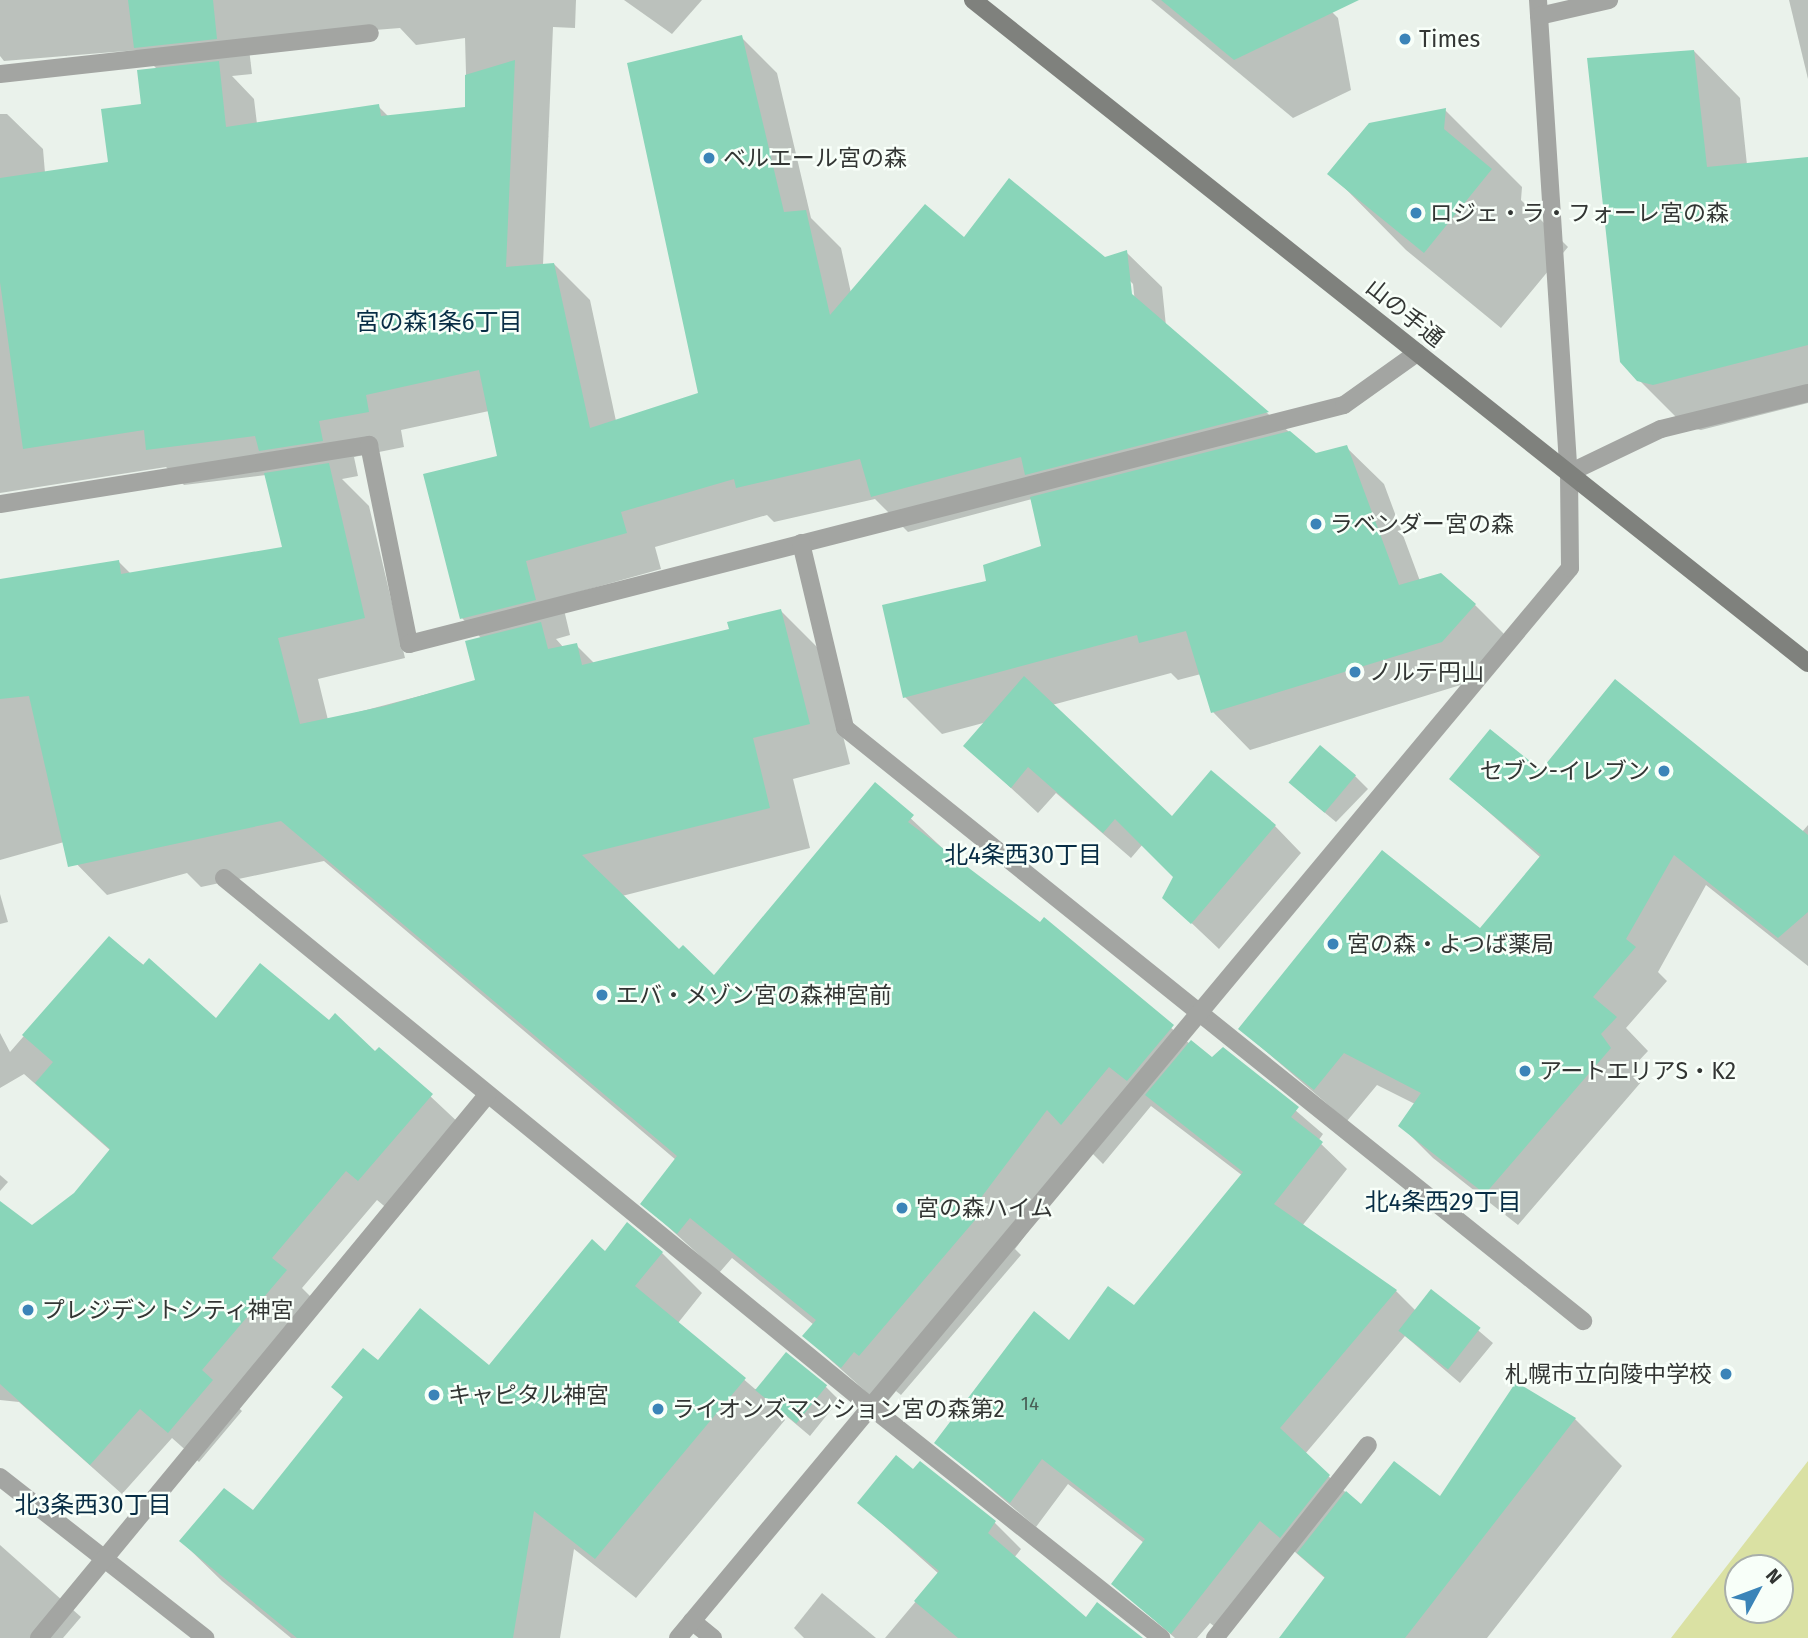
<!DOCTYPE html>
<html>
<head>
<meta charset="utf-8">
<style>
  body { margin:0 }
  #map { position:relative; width:1808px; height:1638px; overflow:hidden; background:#eaf2eb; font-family:"Fira Sans","Noto Sans JP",sans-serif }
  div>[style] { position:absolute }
  .green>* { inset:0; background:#dae1a3 }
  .shadow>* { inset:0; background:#0003 }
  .building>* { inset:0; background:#89d5b9; transform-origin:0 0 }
  .street>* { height:18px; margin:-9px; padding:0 9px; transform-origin:9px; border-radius:9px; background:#a3a5a2 }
  .secondary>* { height:18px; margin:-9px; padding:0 9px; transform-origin:9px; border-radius:9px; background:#7f817d }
  .dots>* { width:19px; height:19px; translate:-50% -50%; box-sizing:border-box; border:4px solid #f8fff9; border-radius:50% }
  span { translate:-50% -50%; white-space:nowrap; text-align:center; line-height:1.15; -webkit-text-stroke:5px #f8fff9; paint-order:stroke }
  .number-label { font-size:19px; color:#485e55 }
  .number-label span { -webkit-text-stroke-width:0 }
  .poi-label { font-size:23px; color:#333634 }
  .left { translate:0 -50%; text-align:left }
  .right { translate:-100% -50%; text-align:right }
  .street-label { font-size:23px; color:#333634 }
  .neighbourhood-label { font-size:24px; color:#082d45 }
  .north { position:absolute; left:1724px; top:1554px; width:70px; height:70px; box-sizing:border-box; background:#f8fff9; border:2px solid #a9afaa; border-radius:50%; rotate:49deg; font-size:19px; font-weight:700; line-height:28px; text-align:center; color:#333634 }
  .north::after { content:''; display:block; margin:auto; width:24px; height:32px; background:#3b84b8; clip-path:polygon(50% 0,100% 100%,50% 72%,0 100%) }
</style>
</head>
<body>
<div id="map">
  <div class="green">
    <div style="clip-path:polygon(evenodd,1808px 1461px,1808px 1638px,1671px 1638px,1808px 1461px,1738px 1568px,1780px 1568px,1780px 1610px,1738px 1610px,1738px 1568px)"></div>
  </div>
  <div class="shadow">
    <div style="clip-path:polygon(evenodd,0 0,576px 0,575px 28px,553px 27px,543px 265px,554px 264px,590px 300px,616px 421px,700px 394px,741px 37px,777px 73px,811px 218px,841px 248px,851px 293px,964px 240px,1105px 259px,1126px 252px,1162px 287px,1166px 326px,1316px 455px,1346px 447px,1384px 484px,1420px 581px,1475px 605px,1512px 642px,1480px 679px,1250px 750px,1213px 712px,1201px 674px,1178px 680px,1171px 673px,1052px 705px,1172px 819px,1275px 826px,1301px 853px,1219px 949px,1164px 897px,1175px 877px,1143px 844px,1131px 858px,1056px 793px,1038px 813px,966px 746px,987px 722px,942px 734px,905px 697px,989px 582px,1043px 547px,1032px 499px,908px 532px,875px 499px,774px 522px,767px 515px,655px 547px,661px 569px,561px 597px,570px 635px,556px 639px,564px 648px,576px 645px,595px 664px,731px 631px,781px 611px,822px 652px,850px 764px,793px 779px,810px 848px,622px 896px,679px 952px,714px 978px,875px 785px,953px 858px,1041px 924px,1044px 920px,1190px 1044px,1212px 1059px,1224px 1049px,1323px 1134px,1318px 1141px,1347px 1169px,1302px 1226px,1396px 1291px,1416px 1311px,1432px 1291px,1493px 1343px,1460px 1383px,1405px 1336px,1305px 1454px,1361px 1507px,1440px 1499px,1517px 1384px,1575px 1419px,1622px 1466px,1487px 1638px,1287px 1638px,1326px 1579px,1287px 1545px,1219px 1630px,1210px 1623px,1197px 1638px,1175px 1638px,1113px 1584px,1144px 1543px,1068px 1484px,1036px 1527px,936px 1442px,1069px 1343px,1134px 1308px,1243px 1176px,1151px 1106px,1103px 1164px,1089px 1150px,1015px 1249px,1021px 1255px,901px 1395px,896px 1391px,883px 1407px,804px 1336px,814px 1325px,732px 1258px,719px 1273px,643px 1204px,676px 1160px,324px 861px,201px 887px,187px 873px,107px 895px,67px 854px,64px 842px,0 860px,0 581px,118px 561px,131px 574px,284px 549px,266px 475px,184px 485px,166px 467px,0 493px,0 114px,7px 114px,43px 149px,45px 173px,110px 164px,158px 70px,138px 50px,4px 61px,0 56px,0 0,400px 28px,416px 45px,465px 38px,467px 109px,389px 117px,378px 106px,257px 124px,254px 99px,232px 76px,252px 74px,248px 40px,400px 28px,0 0,1129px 280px,1133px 284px,1135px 303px,1131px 303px,1129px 280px,0 0,489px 411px,499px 457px,462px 618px,482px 639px,477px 681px,328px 720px,318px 679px,405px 658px,369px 506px,342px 479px,358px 476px,354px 457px,404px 447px,401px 430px,489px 411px)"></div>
    <div style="clip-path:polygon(624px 0,702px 0,672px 34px)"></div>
    <div style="clip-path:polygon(1151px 0,1320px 0,1338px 18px,1351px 90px,1293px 118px)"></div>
    <div style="clip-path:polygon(1789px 0,1808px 0,1808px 79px)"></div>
    <div style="clip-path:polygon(1694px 51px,1740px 98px,1747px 165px,1808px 159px,1808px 403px,1701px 430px,1686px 427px,1639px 380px)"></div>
    <div style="clip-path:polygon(1445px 110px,1522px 187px,1521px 200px,1568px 247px,1501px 328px,1406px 250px,1330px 173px)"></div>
    <div style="clip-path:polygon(1541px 773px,1802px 832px,1808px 825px,1808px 966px,1706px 885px,1658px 972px,1667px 981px,1626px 1028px,1648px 1051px,1632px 1068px,1642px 1081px,1518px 1225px,1433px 1158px,1401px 1126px,1415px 1104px,1377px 1085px,1347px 1121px,1240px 1029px,1480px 930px,1541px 858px,1451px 779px)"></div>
    <div style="clip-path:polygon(1355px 776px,1368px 789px,1336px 822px,1306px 797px)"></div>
    <div style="clip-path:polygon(0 894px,8px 922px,0 924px)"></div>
    <div style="clip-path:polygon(109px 938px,216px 1021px,329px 1022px,376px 1054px,380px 1049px,462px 1126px,389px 1210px,377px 1200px,302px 1288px,316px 1302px,231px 1401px,242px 1411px,199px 1462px,172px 1438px,122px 1494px,19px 1402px,0 1400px,0 1203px,32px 1227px,75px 1194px,111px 1151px,24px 1074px,0 1088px,0 1033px,10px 1052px)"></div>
    <div style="clip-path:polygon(0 1175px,8px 1182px,0 1191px)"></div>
    <div style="clip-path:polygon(605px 1253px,662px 1253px,702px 1293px,678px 1323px,755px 1389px,826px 1387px,839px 1400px,810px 1436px,778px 1409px,785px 1420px,636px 1598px,574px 1549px,560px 1638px,291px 1638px,222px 1581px,181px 1541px,254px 1513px,344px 1398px,333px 1387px,378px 1362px,490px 1367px)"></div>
    <div style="clip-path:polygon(914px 1472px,995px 1523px,1021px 1549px,1014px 1558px,1012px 1638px,885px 1638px,939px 1574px,859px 1503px)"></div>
    <div style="clip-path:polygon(0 1545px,81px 1617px,63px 1638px,0 1638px)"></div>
    <div style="clip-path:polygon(822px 1593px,876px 1638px,804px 1638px,794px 1628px)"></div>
  </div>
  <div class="building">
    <div style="clip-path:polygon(128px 0,213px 0,217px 39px,134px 48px)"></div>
    <div style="clip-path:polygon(1161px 0,1359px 0,1234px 60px)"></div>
    <div style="clip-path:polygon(742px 35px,784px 212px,806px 210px,830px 315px,925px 204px,964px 237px,1009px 178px,1105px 257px,1127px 250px,1132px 294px,1269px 412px,1025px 475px,1021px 457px,871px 497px,860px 459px,736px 488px,734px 479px,621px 512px,627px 533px,526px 561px,536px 600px,460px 619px,423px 474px,497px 456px,479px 370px,366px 395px,369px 412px,319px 421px,323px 441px,259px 451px,255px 436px,146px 450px,144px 430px,23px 449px,0 282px,0 178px,108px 162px,101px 109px,141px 104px,137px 70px,219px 61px,226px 127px,379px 104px,381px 116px,465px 107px,465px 75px,515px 60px,506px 267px,554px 263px,590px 428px,698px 393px,627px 63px)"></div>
    <div style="clip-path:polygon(1694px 50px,1707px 167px,1808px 157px,1808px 345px,1653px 385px,1637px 381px,1620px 362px,1587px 58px)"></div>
    <div style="clip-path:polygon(1446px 108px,1444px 129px,1492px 169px,1424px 253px,1327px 174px,1369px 123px)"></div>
    <div style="clip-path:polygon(1290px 431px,1316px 453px,1347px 445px,1399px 585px,1441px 573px,1476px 604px,1442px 642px,1211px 713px,1186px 631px,1139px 643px,1137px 635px,903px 698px,882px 605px,986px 581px,983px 565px,1041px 546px,1030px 497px)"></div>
    <div style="clip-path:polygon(329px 463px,365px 618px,278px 638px,300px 724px,385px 706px,475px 680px,465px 641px,541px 622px,548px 649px,577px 643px,582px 665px,729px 629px,727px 622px,781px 609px,810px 724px,753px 738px,770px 808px,582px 855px,679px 949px,683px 945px,714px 975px,875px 782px,914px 815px,908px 822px,1040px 922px,1044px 917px,1174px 1025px,1127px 1081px,1109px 1067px,1061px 1125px,1047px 1110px,974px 1207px,981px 1213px,859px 1356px,854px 1352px,841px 1368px,802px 1336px,816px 1320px,690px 1218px,677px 1234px,640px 1204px,677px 1156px,281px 821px,68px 867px,29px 696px,0 699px,0 579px,119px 560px,121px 574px,282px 547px,264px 473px)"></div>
    <div style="clip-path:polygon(1024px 676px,1172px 816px,1211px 770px,1276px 825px,1191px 924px,1162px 898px,1173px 877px,1115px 819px,1103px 833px,1028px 767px,1011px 788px,963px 746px)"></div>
    <div style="clip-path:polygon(1615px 679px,1808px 835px,1808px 912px,1778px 938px,1674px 855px,1626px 939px,1636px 947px,1593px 997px,1617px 1017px,1601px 1034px,1611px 1048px,1485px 1194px,1398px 1126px,1421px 1093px,1344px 1053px,1314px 1090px,1238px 1029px,1382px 850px,1480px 928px,1541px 855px,1449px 779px,1490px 729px,1541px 770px)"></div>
    <div style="left:1320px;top:745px;width:47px;height:49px;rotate:40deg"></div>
    <div style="clip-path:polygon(109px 936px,143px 965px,149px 958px,216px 1018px,260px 963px,329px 1020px,335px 1013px,375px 1051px,379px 1047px,433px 1094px,358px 1181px,346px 1171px,272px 1258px,287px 1270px,202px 1370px,213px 1380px,168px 1433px,140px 1409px,90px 1465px,0 1384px,0 1201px,32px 1225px,74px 1193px,110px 1149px,35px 1083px,53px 1062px,22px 1035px)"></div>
    <div style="clip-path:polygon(1191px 1040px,1212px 1057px,1223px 1047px,1299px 1107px,1291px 1117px,1323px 1142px,1274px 1204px,1397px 1290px,1280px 1428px,1330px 1475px,1280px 1538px,1260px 1521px,1171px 1634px,1111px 1584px,1145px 1539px,1042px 1459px,1010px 1503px,934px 1443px,1034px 1311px,1069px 1340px,1108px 1286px,1134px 1305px,1243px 1172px,1145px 1095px)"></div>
    <div style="clip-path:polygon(627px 1222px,663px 1252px,635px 1286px,746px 1378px,595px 1559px,534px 1511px,513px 1638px,297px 1638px,179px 1541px,224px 1488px,253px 1510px,343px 1397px,331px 1387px,363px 1348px,378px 1360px,420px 1308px,489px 1365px,592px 1239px,605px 1251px)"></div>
    <div style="left:1431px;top:1289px;width:63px;height:53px;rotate:38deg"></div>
    <div style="left:786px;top:1352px;width:53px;height:49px;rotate:39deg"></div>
    <div style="clip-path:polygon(1516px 1382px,1576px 1418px,1405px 1638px,1279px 1638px,1325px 1577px,1297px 1553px,1346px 1491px,1361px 1504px,1394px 1461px,1440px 1496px)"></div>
    <div style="clip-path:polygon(896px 1455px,913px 1469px,920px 1461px,996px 1521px,988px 1533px,1086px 1617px,1097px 1602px,1143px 1638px,958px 1638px,914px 1601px,939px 1571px,857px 1503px)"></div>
  </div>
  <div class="street">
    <div style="left:1538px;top:0;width:474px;rotate:86.3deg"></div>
    <div style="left:1539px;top:16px;width:72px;rotate:-12.9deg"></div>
    <div style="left:0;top:74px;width:372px;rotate:-6.3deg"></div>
    <div style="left:0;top:504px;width:374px;rotate:-9.1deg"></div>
    <div style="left:369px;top:445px;width:203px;rotate:78.6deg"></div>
    <div style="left:409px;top:644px;width:965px;rotate:-14.34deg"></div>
    <div style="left:1344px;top:405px;width:90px;rotate:-35.5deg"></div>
    <div style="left:801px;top:543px;width:190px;rotate:76.6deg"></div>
    <div style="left:845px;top:728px;width:947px;rotate:38.78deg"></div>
    <div style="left:224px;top:878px;width:836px;rotate:39.27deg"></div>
    <div style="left:871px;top:1407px;width:371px;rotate:38.5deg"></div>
    <div style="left:0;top:1477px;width:261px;rotate:38.1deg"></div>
    <div style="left:692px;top:1621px;width:27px;rotate:39deg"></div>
    <div style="left:39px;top:1638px;width:705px;rotate:-50.46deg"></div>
    <div style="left:678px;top:1638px;width:1393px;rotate:-50.18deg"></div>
    <div style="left:1570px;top:568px;width:95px;rotate:-90.6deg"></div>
    <div style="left:1569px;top:473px;width:102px;rotate:-25.6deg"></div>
    <div style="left:1661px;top:429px;width:151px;rotate:-13.8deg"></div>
    <div style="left:1215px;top:1638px;width:246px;rotate:-51.6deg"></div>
  </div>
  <div class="secondary">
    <div style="left:973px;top:0;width:1066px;rotate:38.45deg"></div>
  </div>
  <div class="dots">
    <div style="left:1405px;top:39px;background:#3b84b8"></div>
    <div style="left:709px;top:158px;background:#3b84b8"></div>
    <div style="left:1416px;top:213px;background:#3b84b8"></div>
    <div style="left:1316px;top:524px;background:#3b84b8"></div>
    <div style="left:1355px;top:672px;background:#3b84b8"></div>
    <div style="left:1664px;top:771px;background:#3b84b8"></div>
    <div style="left:1333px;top:944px;background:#3b84b8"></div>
    <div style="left:602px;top:995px;background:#3b84b8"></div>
    <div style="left:1525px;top:1071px;background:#3b84b8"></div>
    <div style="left:902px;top:1208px;background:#3b84b8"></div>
    <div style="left:28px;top:1310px;background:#3b84b8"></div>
    <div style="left:1726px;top:1374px;background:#3b84b8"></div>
    <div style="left:434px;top:1395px;background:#3b84b8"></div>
    <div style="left:658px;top:1409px;background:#3b84b8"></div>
  </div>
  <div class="number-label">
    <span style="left:1030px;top:1404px">14</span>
  </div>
  <div class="poi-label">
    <span class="left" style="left:1419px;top:39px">Times</span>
    <span class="left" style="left:723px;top:158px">ベルエール宮の森</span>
    <span class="left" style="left:1430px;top:213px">ロジェ・ラ・フォーレ宮の森</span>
    <span class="left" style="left:1330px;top:524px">ラベンダー宮の森</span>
    <span class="left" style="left:1369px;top:672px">ノルテ円山</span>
    <span class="right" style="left:1650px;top:771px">セブン-イレブン</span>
    <span class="left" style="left:1347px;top:944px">宮の森・よつば薬局</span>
    <span class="left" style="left:616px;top:995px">エバ・メゾン宮の森神宮前</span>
    <span class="left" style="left:1539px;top:1071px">アートエリアS・K2</span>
    <span class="left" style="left:916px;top:1208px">宮の森ハイム</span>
    <span class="left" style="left:42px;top:1310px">プレジデントシティ神宮</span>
    <span class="right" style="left:1712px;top:1374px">札幌市立向陵中学校</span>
    <span class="left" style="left:448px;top:1395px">キャピタル神宮</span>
    <span class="left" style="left:672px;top:1409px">ライオンズマンション宮の森第2</span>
  </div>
  <div class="street-label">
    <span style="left:1405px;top:313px;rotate:39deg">山の手通</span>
  </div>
  <div class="neighbourhood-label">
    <span style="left:439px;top:323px">宮の森1条6丁目</span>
    <span style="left:1023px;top:856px">北4条西30丁目</span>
    <span style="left:1443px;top:1203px">北4条西29丁目</span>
    <span style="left:93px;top:1506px">北3条西30丁目</span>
  </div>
  <div class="north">N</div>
</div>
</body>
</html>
